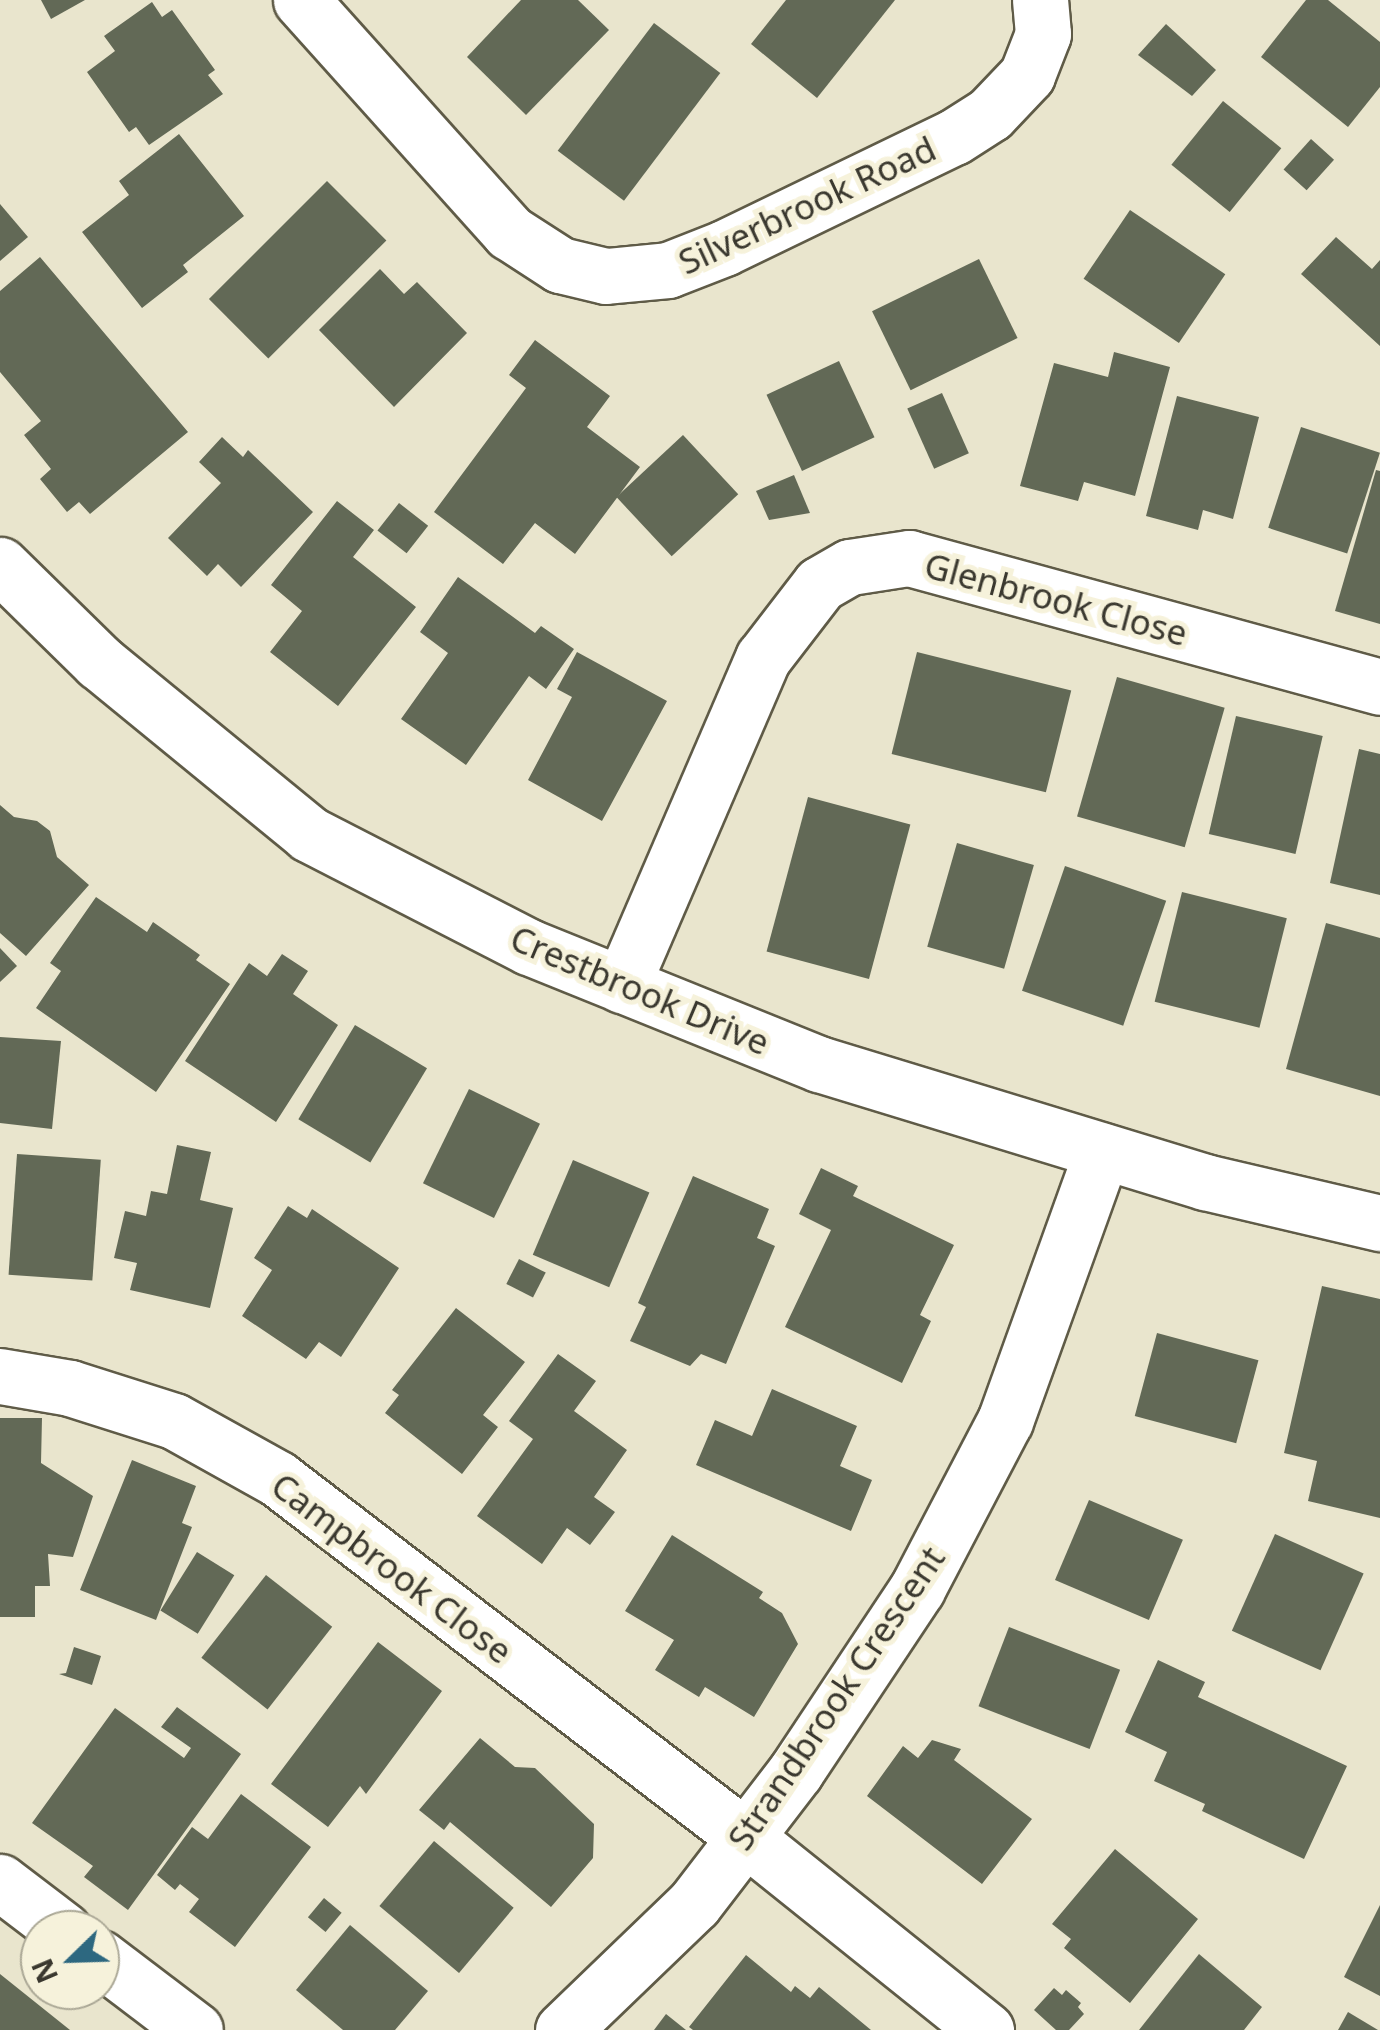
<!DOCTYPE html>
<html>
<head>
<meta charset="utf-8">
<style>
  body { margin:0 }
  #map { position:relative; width:1380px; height:2030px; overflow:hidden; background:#e9e5cd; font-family:"Noto Sans",sans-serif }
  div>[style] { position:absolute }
  .building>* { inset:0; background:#626956; transform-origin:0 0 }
  .roads { filter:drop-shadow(2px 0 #5f5b47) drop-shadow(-2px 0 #5f5b47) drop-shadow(0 2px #5f5b47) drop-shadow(0 -2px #5f5b47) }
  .minor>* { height:55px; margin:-27.5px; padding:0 27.5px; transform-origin:27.5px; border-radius:27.5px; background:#fff }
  span { translate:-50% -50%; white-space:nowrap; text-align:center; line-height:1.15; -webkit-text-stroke:10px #f6f2db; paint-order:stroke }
  .street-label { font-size:35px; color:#3a382f }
  .north { position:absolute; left:20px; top:1910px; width:100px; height:100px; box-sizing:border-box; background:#f6f2db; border:2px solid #aba896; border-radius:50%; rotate:247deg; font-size:28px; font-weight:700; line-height:40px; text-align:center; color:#3a382f }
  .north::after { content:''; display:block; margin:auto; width:35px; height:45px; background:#2d6880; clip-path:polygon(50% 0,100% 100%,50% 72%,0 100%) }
</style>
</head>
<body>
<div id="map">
  <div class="building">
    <div style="clip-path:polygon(41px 0,85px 0,51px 19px)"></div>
    <div style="clip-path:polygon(521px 0,578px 0,609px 30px,526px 115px,467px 57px)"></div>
    <div style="clip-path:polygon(786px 0,895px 0,817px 98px,751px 44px)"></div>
    <div style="clip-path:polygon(1306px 0,1328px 0,1380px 42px,1380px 87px,1348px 127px,1261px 57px)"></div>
    <div style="clip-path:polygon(152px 2px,162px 17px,172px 10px,215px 70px,208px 75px,223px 94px,149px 145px,136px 127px,129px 132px,87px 72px,115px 51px,104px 36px)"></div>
    <div style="left:654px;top:23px;width:83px;height:160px;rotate:37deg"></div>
    <div style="clip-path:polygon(1166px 24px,1216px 70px,1192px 96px,1138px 55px)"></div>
    <div style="left:1223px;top:101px;width:75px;height:82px;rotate:39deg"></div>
    <div style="clip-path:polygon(179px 134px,244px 216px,183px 265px,188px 272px,142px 308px,82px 232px,129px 195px,119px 181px)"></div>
    <div style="left:1311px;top:139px;width:31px;height:41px;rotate:42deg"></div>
    <div style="left:327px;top:181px;width:84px;height:167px;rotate:45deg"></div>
    <div style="clip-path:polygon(0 204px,28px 237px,0 261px)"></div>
    <div style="left:1130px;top:210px;width:115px;height:83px;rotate:34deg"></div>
    <div style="clip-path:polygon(1336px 237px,1372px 269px,1380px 260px,1380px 346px,1301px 274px)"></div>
    <div style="clip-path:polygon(40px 257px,188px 432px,90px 514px,79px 502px,67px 512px,40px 479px,51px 469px,24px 435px,41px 421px,0 372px,0 291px)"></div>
    <div style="left:979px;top:259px;width:88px;height:119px;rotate:64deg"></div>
    <div style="clip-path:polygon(380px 269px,404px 294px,417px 282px,467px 333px,394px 407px,319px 330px)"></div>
    <div style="clip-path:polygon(535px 340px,610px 396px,587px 427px,640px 467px,575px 554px,535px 523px,503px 564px,434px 512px,526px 388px,509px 375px)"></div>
    <div style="clip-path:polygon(1114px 352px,1170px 367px,1135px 496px,1084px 482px,1078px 501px,1020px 486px,1054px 363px,1108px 377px)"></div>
    <div style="left:839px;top:361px;width:84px;height:80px;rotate:65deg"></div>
    <div style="left:942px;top:393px;width:66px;height:38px;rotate:66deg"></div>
    <div style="clip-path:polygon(1177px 396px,1259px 417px,1233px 519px,1203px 510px,1198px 530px,1146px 516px)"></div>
    <div style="left:1301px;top:427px;width:83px;height:106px;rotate:18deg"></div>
    <div style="left:683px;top:435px;width:81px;height:91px;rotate:47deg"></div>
    <div style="clip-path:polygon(222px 437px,243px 457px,248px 450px,313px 512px,241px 587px,218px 564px,207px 576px,168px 538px,221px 483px,199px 462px)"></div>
    <div style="clip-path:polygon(1376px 470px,1380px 471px,1380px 624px,1335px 611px)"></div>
    <div style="clip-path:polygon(794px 475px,810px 513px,769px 520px,756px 491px)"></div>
    <div style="clip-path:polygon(337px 501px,374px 530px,353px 557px,416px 607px,338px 706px,270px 652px,302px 611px,271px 585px)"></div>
    <div style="left:399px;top:503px;width:37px;height:35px;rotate:38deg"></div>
    <div style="clip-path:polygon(458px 577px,535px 633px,541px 626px,574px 649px,546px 689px,529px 676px,466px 765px,401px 719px,448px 653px,420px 632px)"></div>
    <div style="clip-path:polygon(577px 652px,667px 701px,602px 821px,528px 780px,572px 697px,557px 689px)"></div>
    <div style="left:917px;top:652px;width:159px;height:105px;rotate:14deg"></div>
    <div style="left:1117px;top:677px;width:112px;height:145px;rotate:16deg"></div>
    <div style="left:1236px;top:716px;width:89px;height:121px;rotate:13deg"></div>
    <div style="clip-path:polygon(1359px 749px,1380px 754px,1380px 895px,1330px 883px)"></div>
    <div style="left:808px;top:797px;width:106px;height:160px;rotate:15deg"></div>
    <div style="clip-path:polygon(0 805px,14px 817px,37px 821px,50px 831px,57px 857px,89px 885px,26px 956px,0 933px)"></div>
    <div style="left:957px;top:843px;width:80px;height:108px;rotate:16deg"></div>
    <div style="left:1065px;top:866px;width:107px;height:132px;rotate:19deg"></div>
    <div style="left:1182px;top:892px;width:108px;height:113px;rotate:14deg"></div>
    <div style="clip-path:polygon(96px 897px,147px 932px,153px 922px,200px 955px,196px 960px,230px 984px,156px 1092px,36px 1008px,61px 971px,50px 963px)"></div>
    <div style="clip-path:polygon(1326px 923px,1380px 938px,1380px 1096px,1286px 1069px)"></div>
    <div style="clip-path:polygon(0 948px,17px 966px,0 982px)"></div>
    <div style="clip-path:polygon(282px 954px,308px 971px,293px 994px,338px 1025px,276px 1122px,185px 1061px,249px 963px,267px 976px)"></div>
    <div style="left:355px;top:1025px;width:84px;height:110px;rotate:31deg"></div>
    <div style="clip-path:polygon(0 1037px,61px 1041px,52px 1129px,0 1123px)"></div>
    <div style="left:469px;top:1089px;width:79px;height:105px;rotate:26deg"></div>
    <div style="clip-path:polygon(177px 1145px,211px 1152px,200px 1200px,233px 1208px,210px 1308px,130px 1290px,137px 1263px,114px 1258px,125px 1211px,146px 1216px,151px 1191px,167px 1194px)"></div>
    <div style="left:17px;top:1154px;width:84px;height:121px;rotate:4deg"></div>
    <div style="left:573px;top:1160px;width:83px;height:103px;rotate:23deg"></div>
    <div style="clip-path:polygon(821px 1168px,858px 1186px,853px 1196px,954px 1245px,920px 1315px,931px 1321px,902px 1383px,785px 1327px,831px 1230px,799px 1214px)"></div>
    <div style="clip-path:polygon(693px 1176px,769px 1209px,757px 1238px,775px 1246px,726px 1364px,701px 1354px,690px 1366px,630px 1341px,646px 1307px,638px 1303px)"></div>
    <div style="clip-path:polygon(288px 1206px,307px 1218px,312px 1209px,399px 1268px,341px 1357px,319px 1342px,306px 1359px,242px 1316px,272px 1270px,254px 1258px)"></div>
    <div style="left:519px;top:1259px;width:30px;height:28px;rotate:27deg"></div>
    <div style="clip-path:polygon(1322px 1286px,1380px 1299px,1380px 1518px,1308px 1501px,1317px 1461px,1284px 1453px)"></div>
    <div style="clip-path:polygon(456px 1308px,525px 1362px,483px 1415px,498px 1427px,462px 1474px,385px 1413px,399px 1395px,392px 1390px)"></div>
    <div style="left:1157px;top:1333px;width:105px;height:86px;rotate:15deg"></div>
    <div style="clip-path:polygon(558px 1354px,596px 1381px,574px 1411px,627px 1450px,594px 1497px,615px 1512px,590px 1545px,567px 1528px,542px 1564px,477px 1516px,533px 1439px,509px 1421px)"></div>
    <div style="clip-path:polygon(772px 1389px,857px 1426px,840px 1466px,872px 1480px,851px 1531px,696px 1465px,715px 1420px,752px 1436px)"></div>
    <div style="clip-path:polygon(0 1418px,42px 1418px,41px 1463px,93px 1496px,73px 1557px,48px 1554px,50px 1586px,35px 1586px,35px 1617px,0 1617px)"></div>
    <div style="clip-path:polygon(132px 1460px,196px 1486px,182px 1523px,192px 1527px,156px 1620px,80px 1590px)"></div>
    <div style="left:1089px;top:1500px;width:102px;height:87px;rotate:23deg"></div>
    <div style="left:1275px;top:1534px;width:97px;height:106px;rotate:24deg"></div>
    <div style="clip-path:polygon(672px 1535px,763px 1592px,759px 1598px,782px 1613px,798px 1644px,754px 1717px,705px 1687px,699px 1697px,655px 1670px,674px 1640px,625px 1611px)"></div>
    <div style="left:197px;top:1552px;width:44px;height:69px;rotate:32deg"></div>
    <div style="left:266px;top:1575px;width:84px;height:105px;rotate:38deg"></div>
    <div style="left:1009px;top:1627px;width:119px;height:85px;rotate:21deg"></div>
    <div style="clip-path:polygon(378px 1642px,442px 1691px,366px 1794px,360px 1786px,328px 1827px,271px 1784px)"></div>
    <div style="clip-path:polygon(74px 1647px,101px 1656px,92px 1685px,59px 1674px,66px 1673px)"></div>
    <div style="clip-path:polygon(1158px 1660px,1205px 1682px,1198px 1697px,1347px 1766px,1304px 1859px,1202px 1811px,1205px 1804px,1154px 1781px,1167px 1752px,1125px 1732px)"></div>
    <div style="clip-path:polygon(177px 1707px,241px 1754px,128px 1910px,84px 1877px,93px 1866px,32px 1823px,115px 1708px,184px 1758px,191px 1748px,161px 1727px)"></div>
    <div style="clip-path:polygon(480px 1738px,515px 1767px,535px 1768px,594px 1824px,593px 1858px,551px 1907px,450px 1822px,444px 1830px,419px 1810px)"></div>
    <div style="clip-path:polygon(932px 1740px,961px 1749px,954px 1760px,1032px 1819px,982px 1884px,867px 1796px,903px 1746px,918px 1758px)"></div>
    <div style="clip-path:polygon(241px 1794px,311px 1847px,235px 1947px,189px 1912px,199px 1899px,180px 1884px,175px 1890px,157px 1875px,192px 1827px,208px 1839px)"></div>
    <div style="left:434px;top:1841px;width:104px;height:85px;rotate:40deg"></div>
    <div style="clip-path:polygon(1115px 1849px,1198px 1919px,1130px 2003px,1064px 1948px,1071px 1939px,1052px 1924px)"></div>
    <div style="left:324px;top:1898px;width:23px;height:25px;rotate:40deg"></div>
    <div style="clip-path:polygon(1380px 1905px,1380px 1996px,1344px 1977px)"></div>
    <div style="clip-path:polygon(350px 1925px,428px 1991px,395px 2030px,343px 2030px,296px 1990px)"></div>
    <div style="clip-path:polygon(1199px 1954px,1262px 2007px,1244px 2030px,1139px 2030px)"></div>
    <div style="clip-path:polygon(746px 1955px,791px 1992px,795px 1986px,810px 1998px,819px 1987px,871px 2030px,693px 2030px,689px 2027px)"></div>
    <div style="clip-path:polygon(0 1974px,70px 2030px,0 2030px)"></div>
    <div style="clip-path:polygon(1054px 1988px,1062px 1995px,1066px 1990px,1081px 2003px,1078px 2007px,1084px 2014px,1069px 2030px,1056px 2030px,1034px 2010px)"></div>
    <div style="clip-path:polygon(1348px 2012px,1378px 2030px,1338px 2030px)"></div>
    <div style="clip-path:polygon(666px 2014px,686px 2030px,654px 2030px)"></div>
  </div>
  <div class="roads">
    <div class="minor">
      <div style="left:301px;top:0;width:312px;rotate:48.1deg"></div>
      <div style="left:509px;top:232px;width:61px;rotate:32.9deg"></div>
      <div style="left:560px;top:265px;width:47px;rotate:13.4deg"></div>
      <div style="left:606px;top:276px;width:62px;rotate:-5.5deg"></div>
      <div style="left:668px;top:270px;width:60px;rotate:-21.4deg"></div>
      <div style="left:724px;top:248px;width:255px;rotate:-25.8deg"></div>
      <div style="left:954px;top:137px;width:43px;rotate:-32.6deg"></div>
      <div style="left:990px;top:114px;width:54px;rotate:-46.5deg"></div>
      <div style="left:1027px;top:75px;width:44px;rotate:-68.7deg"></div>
      <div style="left:1043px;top:34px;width:34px;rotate:-95deg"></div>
      <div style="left:0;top:565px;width:139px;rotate:44.4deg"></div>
      <div style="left:99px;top:662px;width:271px;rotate:39.3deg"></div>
      <div style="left:309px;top:834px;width:247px;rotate:27.2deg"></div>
      <div style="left:529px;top:947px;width:313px;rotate:22deg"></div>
      <div style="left:819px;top:1064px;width:404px;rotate:17deg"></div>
      <div style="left:1205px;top:1182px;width:180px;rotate:13.2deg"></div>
      <div style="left:622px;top:985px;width:356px;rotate:-66.7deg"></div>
      <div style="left:763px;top:658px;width:93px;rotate:-52.4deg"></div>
      <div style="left:820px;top:584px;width:34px;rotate:-30deg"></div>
      <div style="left:850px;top:567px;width:60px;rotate:-8.7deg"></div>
      <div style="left:909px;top:558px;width:488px;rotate:15.3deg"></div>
      <div style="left:0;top:1376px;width:71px;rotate:9.7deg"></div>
      <div style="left:70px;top:1388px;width:109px;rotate:17.6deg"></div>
      <div style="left:174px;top:1421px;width:119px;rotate:29.1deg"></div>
      <div style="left:278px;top:1479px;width:588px;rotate:37.47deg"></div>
      <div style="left:745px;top:1837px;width:309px;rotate:38.7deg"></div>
      <div style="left:0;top:1882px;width:79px;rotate:37.3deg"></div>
      <div style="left:100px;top:1958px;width:119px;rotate:37.2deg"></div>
      <div style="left:563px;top:2030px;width:182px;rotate:-43.9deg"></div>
      <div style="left:694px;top:1904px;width:168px;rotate:-52.5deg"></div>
      <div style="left:796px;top:1771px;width:219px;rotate:-56.4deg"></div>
      <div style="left:917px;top:1589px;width:190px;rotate:-62.4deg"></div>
      <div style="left:1005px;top:1421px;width:287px;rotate:-70.2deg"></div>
    </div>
  </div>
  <div class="street-label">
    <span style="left:807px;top:205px;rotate:-25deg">Silverbrook Road</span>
    <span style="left:1056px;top:599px;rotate:15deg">Glenbrook Close</span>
    <span style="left:640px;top:990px;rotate:23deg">Crestbrook Drive</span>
    <span style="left:392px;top:1568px;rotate:37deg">Campbrook Close</span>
    <span style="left:836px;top:1698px;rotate:-56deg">Strandbrook Crescent</span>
  </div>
  <div class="north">N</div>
</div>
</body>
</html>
